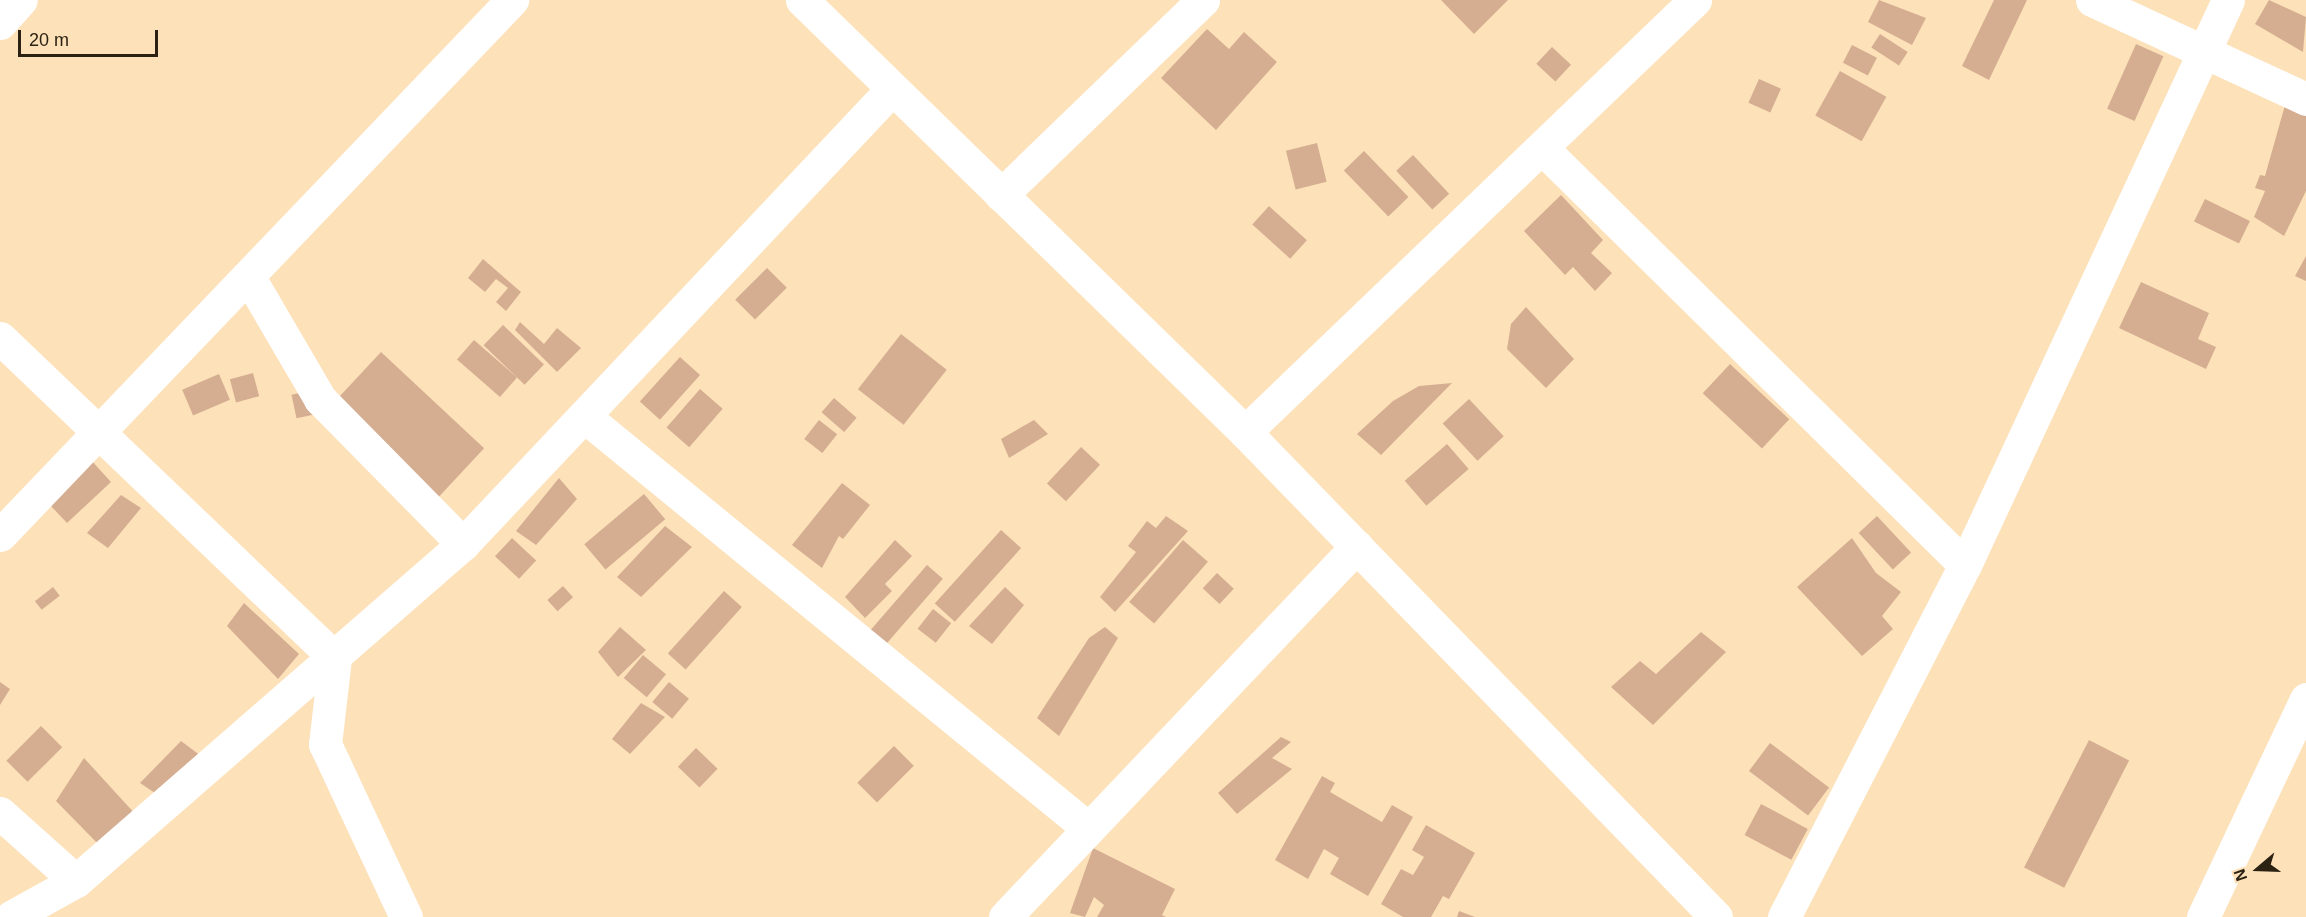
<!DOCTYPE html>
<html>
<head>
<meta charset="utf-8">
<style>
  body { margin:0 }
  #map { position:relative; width:2306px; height:917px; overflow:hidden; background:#fde1b9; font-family:Helvetica,sans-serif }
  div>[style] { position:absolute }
  .building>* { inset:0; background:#d5ae92; transform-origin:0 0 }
  .minor>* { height:33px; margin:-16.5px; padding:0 16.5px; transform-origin:16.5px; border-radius:16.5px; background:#fff }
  span { translate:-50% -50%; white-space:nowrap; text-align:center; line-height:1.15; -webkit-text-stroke:5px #fde1b9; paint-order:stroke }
  .north { position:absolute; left:2228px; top:839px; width:60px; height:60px; -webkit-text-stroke:4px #fde1b9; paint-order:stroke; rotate:251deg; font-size:16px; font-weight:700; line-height:24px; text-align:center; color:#2c2213 }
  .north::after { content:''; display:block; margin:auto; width:21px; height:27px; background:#2c2213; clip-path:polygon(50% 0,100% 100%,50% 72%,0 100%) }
  .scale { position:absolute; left:18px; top:30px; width:140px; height:27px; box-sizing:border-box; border:3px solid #2c2213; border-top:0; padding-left:8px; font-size:18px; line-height:21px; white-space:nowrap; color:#2c2213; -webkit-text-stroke:4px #fde1b9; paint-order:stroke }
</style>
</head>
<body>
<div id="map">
  <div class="building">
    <div style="clip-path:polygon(1441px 0,1508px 0,1474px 34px)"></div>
    <div style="clip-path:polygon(1879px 0,1926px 18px,1912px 45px,1868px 22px)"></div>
    <div style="clip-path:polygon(1994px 0,2027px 0,1989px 80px,1962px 66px)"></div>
    <div style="clip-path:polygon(2269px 0,2306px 17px,2303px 52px,2255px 24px)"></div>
    <div style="clip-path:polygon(1207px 29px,1229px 49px,1244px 32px,1277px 62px,1216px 130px,1161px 78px)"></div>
    <div style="left:1880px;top:34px;width:33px;height:16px;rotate:33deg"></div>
    <div style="left:2136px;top:44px;width:30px;height:71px;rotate:24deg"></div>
    <div style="left:1852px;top:45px;width:28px;height:20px;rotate:27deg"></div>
    <div style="left:1552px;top:47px;width:26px;height:23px;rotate:43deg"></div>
    <div style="left:1840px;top:71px;width:53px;height:51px;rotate:29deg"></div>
    <div style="left:1759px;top:79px;width:24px;height:26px;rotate:24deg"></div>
    <div style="clip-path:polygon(2287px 98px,2306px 107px,2306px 191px,2284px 236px,2254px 217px,2265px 191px,2255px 188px,2260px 175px,2265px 176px)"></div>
    <div style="left:1317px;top:143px;width:40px;height:32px;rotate:76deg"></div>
    <div style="left:1364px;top:151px;width:64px;height:28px;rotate:46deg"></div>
    <div style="left:1413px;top:155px;width:53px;height:23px;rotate:47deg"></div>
    <div style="clip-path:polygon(1561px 195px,1603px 240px,1591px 253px,1612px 273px,1595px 291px,1573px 267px,1565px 275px,1524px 231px)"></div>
    <div style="left:2205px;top:199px;width:50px;height:25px;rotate:26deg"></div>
    <div style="left:1269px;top:206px;width:51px;height:25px;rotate:42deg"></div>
    <div style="clip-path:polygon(2306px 256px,2306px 281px,2295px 276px)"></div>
    <div style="clip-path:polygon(483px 259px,521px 292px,506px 311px,496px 302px,508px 288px,496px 279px,485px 292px,468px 278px)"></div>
    <div style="left:767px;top:268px;width:28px;height:45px;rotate:45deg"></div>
    <div style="clip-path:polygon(2141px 282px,2209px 313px,2198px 339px,2216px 347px,2206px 369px,2119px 328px)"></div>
    <div style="clip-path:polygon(1526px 307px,1574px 359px,1546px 388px,1507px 349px,1511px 324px)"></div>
    <div style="clip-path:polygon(520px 322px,544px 344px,557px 328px,581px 348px,557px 372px,515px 330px)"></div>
    <div style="left:503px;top:325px;width:57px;height:28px;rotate:44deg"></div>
    <div style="left:901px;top:334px;width:58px;height:70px;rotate:38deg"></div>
    <div style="left:474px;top:340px;width:57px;height:26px;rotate:41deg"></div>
    <div style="left:381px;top:352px;width:141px;height:67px;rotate:43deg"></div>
    <div style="left:680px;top:357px;width:27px;height:60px;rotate:42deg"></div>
    <div style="left:1730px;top:364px;width:81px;height:40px;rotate:43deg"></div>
    <div style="left:253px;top:373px;width:24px;height:24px;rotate:75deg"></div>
    <div style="left:219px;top:374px;width:28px;height:40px;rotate:67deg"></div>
    <div style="clip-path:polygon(1452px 383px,1381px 455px,1357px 434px,1393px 401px,1419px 386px)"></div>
    <div style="left:700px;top:389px;width:30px;height:51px;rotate:41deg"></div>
    <div style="left:314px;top:390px;width:24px;height:23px;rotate:78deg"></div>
    <div style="left:834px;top:398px;width:30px;height:19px;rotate:41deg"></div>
    <div style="left:1469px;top:399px;width:51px;height:36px;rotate:47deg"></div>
    <div style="left:819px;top:420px;width:23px;height:24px;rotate:38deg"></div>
    <div style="clip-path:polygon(1034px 420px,1048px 434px,1009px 458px,1001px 439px)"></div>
    <div style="left:1447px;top:444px;width:33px;height:56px;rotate:49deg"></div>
    <div style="left:1081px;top:447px;width:26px;height:50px;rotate:43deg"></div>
    <div style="clip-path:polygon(91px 460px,111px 482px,67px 523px,50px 505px)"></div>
    <div style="clip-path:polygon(559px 478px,577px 499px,536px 545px,516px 531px)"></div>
    <div style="clip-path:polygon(842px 483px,870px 505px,843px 539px,839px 536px,822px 568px,792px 545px)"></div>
    <div style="left:644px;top:494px;width:33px;height:78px;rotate:50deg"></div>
    <div style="clip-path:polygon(121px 495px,141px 508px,108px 548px,87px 533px)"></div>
    <div style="clip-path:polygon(1166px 516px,1188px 531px,1115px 612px,1100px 597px,1136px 552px,1128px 546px,1147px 521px,1156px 528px)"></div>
    <div style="left:1877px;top:516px;width:50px;height:25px;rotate:47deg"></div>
    <div style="clip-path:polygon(665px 526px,692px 547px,641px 597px,617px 577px)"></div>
    <div style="left:1001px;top:530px;width:27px;height:99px;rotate:42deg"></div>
    <div style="left:512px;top:538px;width:33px;height:25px;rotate:43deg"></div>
    <div style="clip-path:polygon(1852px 538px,1876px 573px,1901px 592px,1882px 616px,1893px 629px,1862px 656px,1797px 587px)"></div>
    <div style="clip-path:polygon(895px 540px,912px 556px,885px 584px,892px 591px,865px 618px,845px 597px)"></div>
    <div style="left:1183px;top:540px;width:33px;height:82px;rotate:41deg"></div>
    <div style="left:927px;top:565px;width:21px;height:87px;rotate:41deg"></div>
    <div style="left:1217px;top:573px;width:23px;height:21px;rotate:43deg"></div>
    <div style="left:563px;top:586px;width:15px;height:21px;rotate:48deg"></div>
    <div style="left:53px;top:587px;width:11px;height:23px;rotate:52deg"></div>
    <div style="clip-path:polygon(1005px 587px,1024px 605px,992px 644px,969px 626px)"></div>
    <div style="left:724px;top:591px;width:24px;height:84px;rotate:42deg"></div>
    <div style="clip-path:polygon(244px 603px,299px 654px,278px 679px,227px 626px)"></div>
    <div style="left:933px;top:609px;width:23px;height:25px;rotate:38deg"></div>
    <div style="clip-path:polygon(620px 627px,646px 650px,618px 677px,598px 652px)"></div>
    <div style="clip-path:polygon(1105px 627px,1118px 638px,1059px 736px,1037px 718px,1089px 638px)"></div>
    <div style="clip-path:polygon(1701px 632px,1726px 652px,1653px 725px,1611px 687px,1640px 661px,1656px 674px)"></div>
    <div style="left:643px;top:655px;width:30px;height:30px;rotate:40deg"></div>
    <div style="clip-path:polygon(0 682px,10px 689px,0 705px)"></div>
    <div style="left:669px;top:682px;width:26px;height:26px;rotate:40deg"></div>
    <div style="clip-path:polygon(641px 703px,665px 717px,630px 754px,612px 739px)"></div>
    <div style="left:41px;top:726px;width:30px;height:49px;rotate:45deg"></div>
    <div style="clip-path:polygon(1281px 737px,1291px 742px,1272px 758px,1292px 769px,1237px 814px,1218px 793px)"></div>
    <div style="left:2089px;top:740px;width:45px;height:143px;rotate:27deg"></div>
    <div style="clip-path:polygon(181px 741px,201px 756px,158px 795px,140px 783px)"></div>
    <div style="left:1770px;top:743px;width:74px;height:35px;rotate:37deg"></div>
    <div style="left:894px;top:746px;width:28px;height:52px;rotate:45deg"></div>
    <div style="left:696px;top:748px;width:30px;height:26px;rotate:44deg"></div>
    <div style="clip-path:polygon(84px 758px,137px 816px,104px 850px,56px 801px)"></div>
    <div style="clip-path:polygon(1322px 776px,1335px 783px,1330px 792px,1382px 822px,1392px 805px,1413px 817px,1368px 896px,1330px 874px,1339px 858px,1324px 849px,1308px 879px,1275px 860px)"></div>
    <div style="left:1761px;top:804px;width:53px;height:35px;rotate:28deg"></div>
    <div style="clip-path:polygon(1426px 825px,1475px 853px,1449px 899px,1443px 896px,1431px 917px,1403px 917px,1381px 904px,1401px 869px,1413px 875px,1424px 857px,1412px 850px)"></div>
    <div style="clip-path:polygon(1093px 848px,1175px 889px,1162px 915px,1166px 917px,1097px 917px,1104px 905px,1094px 897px,1085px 917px,1070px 913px)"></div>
    <div style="clip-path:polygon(1459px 911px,1475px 917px,1457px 917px)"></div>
  </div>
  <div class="minor">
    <div style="left:802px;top:0;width:619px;rotate:44.28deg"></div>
    <div style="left:1245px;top:432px;width:676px;rotate:45.84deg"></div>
    <div style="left:2092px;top:0;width:236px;rotate:24.8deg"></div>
    <div style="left:0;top:23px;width:31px;rotate:-48deg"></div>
    <div style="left:1544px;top:150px;width:591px;rotate:44.59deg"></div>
    <div style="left:1001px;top:195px;width:281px;rotate:-44deg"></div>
    <div style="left:250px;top:279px;width:139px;rotate:59.7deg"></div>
    <div style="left:320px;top:399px;width:204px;rotate:45.4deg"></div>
    <div style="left:0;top:338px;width:463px;rotate:43.7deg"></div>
    <div style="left:335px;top:658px;width:87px;rotate:96.6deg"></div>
    <div style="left:325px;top:744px;width:191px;rotate:64.9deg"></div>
    <div style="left:584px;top:416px;width:652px;rotate:39.28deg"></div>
    <div style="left:1245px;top:432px;width:624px;rotate:-43.83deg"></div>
    <div style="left:0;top:535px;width:741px;rotate:-46.26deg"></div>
    <div style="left:0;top:813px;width:102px;rotate:41.8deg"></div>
    <div style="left:11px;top:917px;width:74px;rotate:-29deg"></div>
    <div style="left:76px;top:881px;width:513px;rotate:-41.05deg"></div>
    <div style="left:463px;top:544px;width:625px;rotate:-46.68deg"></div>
    <div style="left:1005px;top:917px;width:511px;rotate:-46.51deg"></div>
    <div style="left:1784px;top:917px;width:396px;rotate:-62.8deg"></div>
    <div style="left:1965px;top:565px;width:623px;rotate:-65.04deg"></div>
    <div style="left:2203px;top:917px;width:241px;rotate:-64.7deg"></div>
  </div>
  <div class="north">N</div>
  <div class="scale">20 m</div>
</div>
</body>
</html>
